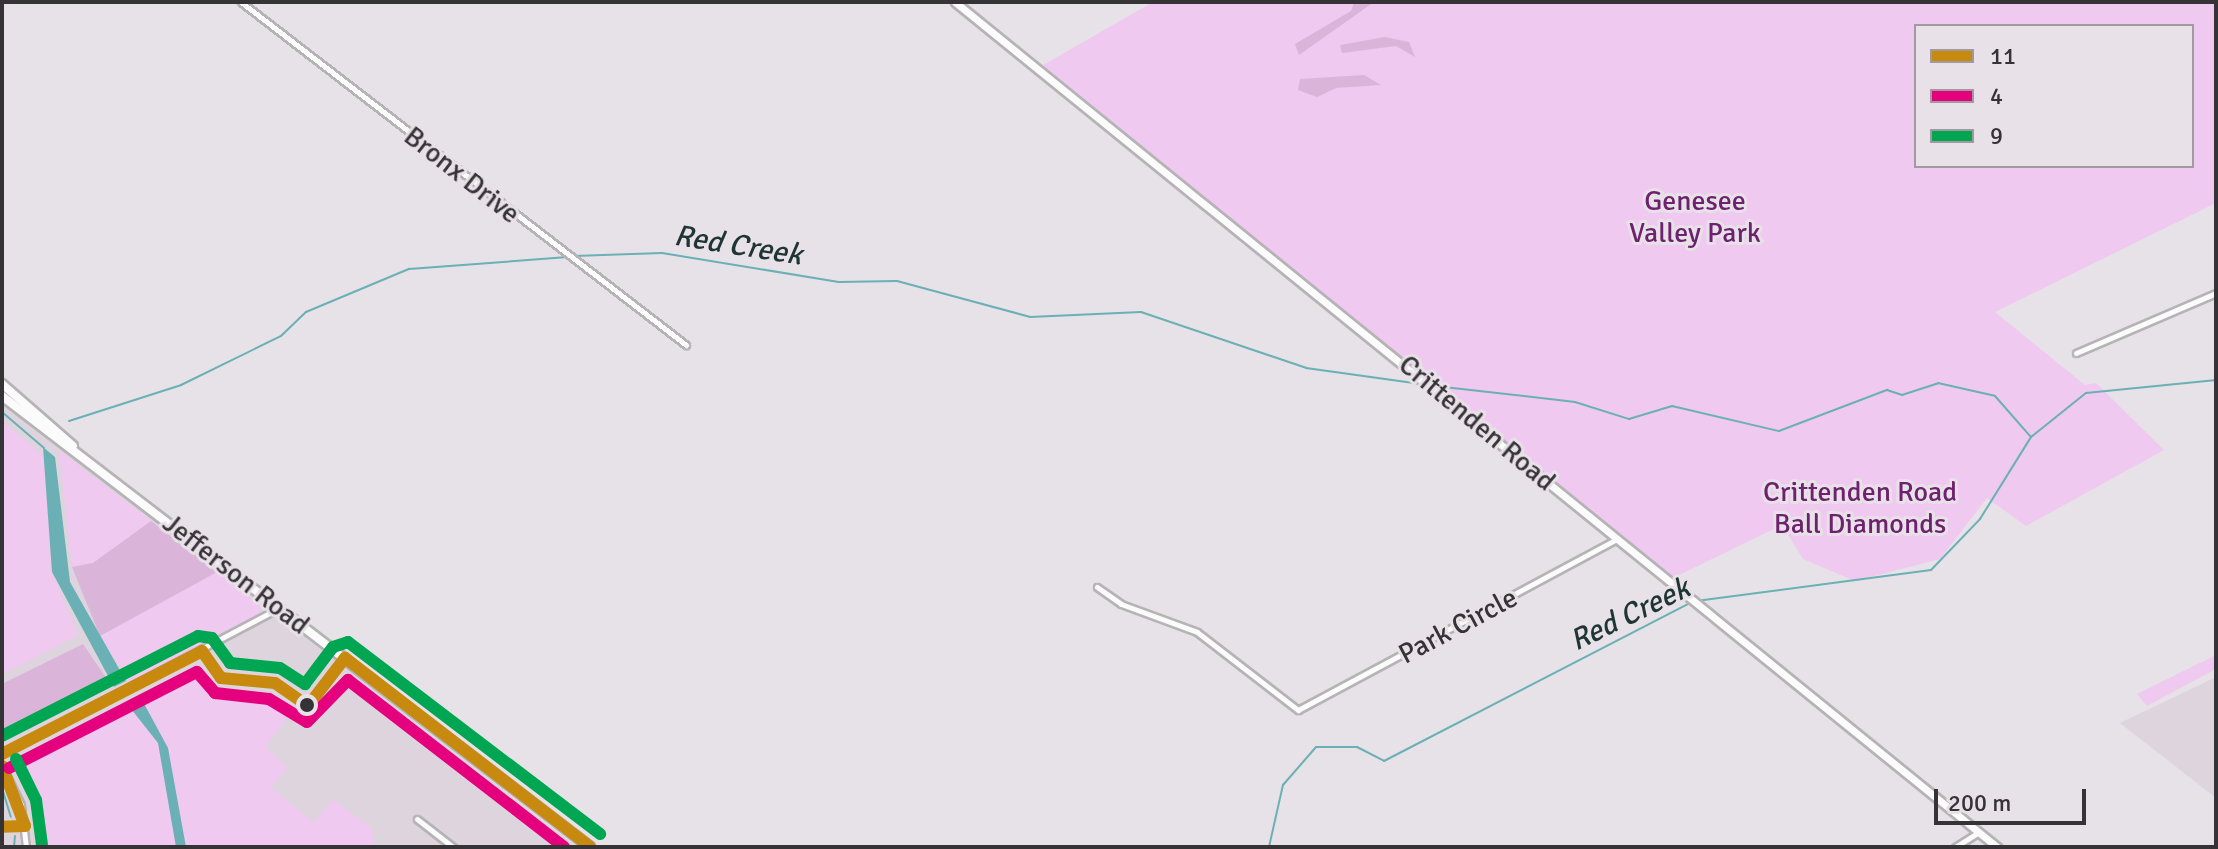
<!DOCTYPE html>
<html>
<head>
<meta charset="utf-8">
<style>
  body { margin:0 }
  #map { position:relative; width:2218px; height:849px; overflow:hidden; background:#e7e2e7; font-family:Signika,sans-serif }
  div>[style] { position:absolute }
  .built>* { inset:0; background:#ddd4dd }
  .green>* { inset:0; background:#efc9ef }
  .forest>* { inset:0; background:#dab4d9 }
  .water>* { inset:0; background:#6ab0b5 }
  .stream>* { height:2px; margin:-1px; padding:0 1px; transform-origin:1px; border-radius:1px; background:#6ab0b5 }
  .roads { filter:drop-shadow(2px 0 #b6b3b6) drop-shadow(-2px 0 #b6b3b6) drop-shadow(0 2px #b6b3b6) drop-shadow(0 -2px #b6b3b6) }
  .street>* { height:5px; margin:-2.5px; padding:0 2.5px; transform-origin:2.5px; border-radius:2.5px; background:#fbfbfb }
  .secondary>* { height:7px; margin:-3.5px; padding:0 3.5px; transform-origin:3.5px; border-radius:3.5px; background:#fbfbfb }
  .primary>* { height:8px; margin:-4px; padding:0 4px; transform-origin:4px; border-radius:4px; background:#fbfbfb }
  .bus-1>* { height:12px; margin:-6px; padding:0 6px; transform-origin:6px; border-radius:6px; background:#c7890e }
  .bus-2>* { height:12px; margin:-6px; padding:0 6px; transform-origin:6px; border-radius:6px; background:#e5007d }
  .bus-3>* { height:12px; margin:-6px; padding:0 6px; transform-origin:6px; border-radius:6px; background:#00a651 }
  .dots>* { width:22px; height:22px; translate:-50% -50%; box-sizing:border-box; border:4px solid #e8e1e8; border-radius:50% }
  span { translate:-50% -50%; white-space:nowrap; text-align:center; line-height:1.15; -webkit-text-stroke:6px #e8e1e8; paint-order:stroke }
  .street-label { font-size:28px; color:#363336 }
  .park-label { font-size:28px; color:#6d216e }
  .water-label { font-size:30px; color:#1e3536; font-style:italic }
  .frame { position:absolute; inset:0; border:4px solid #363336; pointer-events:none }
  .legend { position:absolute; left:1914px; top:24px; width:280px; height:144px; box-sizing:border-box; background:#e8e1e8; border:2px solid #a19ba1; margin:0; padding:10px 14px; list-style:none; font-size:24px; color:#363336 }
  .legend li { display:flex; align-items:center; gap:16px; height:40px }
  .legend b { width:40px; border:2px solid #a19ba1 }
  .scale { position:absolute; left:1934px; top:789px; width:152px; height:36px; box-sizing:border-box; border:4px solid #363336; border-top:0; padding-left:10px; font-size:24px; line-height:28px; white-space:nowrap; color:#363336; -webkit-text-stroke:6px #e8e1e8; paint-order:stroke }
</style>
</head>
<body>
<div id="map">
  <div class="built">
    <div style="clip-path:polygon(2px 401px,153px 520px,577px 847px,2px 847px)"></div>
    <div style="clip-path:polygon(2216px 677px,2216px 798px,2120px 723px)"></div>
  </div>
  <div class="green">
    <div style="clip-path:polygon(evenodd,1153px 2px,2216px 2px,2216px 203px,1995px 312px,2085px 385px,2096px 383px,2164px 450px,2026px 526px,1987px 498px,1940px 559px,1855px 581px,1803px 559px,1782px 525px,1671px 579px,1043px 65px,1153px 2px,1916px 26px,2192px 26px,2192px 166px,1916px 166px,1916px 26px)"></div>
    <div style="clip-path:polygon(2px 421px,45px 457px,52px 572px,78px 635px,2px 675px)"></div>
    <div style="clip-path:polygon(59px 450px,151px 521px,93px 563px,72px 567px)"></div>
    <div style="clip-path:polygon(217px 572px,257px 602px,261px 615px,131px 684px,100px 636px)"></div>
    <div style="clip-path:polygon(2216px 655px,2216px 669px,2147px 706px,2137px 694px)"></div>
    <div style="clip-path:polygon(198px 668px,220px 692px,278px 697px,292px 711px,265px 747px,287px 768px,271px 788px,314px 822px,333px 799px,372px 829px,375px 847px,39px 847px,30px 792px,15px 765px)"></div>
  </div>
  <div class="forest">
    <div style="clip-path:polygon(1354px 2px,1374px 2px,1299px 55px,1295px 44px,1351px 11px)"></div>
    <div style="clip-path:polygon(1385px 37px,1409px 42px,1415px 57px,1396px 46px,1342px 53px,1340px 45px)"></div>
    <div style="clip-path:polygon(1364px 75px,1381px 85px,1336px 88px,1317px 97px,1298px 90px,1300px 79px)"></div>
    <div style="clip-path:polygon(151px 521px,217px 572px,100px 636px,72px 567px,93px 563px)"></div>
    <div style="clip-path:polygon(83px 644px,111px 685px,19px 731px,2px 732px,2px 684px)"></div>
  </div>
  <div class="water">
    <div style="clip-path:polygon(43px 447px,55px 457px,70px 582px,126px 681px,114px 687px,52px 572px)"></div>
    <div style="clip-path:polygon(141px 698px,168px 748px,186px 847px,176px 847px,158px 743px,128px 705px)"></div>
  </div>
  <div class="stream">
    <div style="left:574px;top:256px;width:88px;rotate:-2deg"></div>
    <div style="left:662px;top:253px;width:179px;rotate:9.3deg"></div>
    <div style="left:839px;top:282px;width:58px;rotate:-1deg"></div>
    <div style="left:897px;top:281px;width:138px;rotate:15.1deg"></div>
    <div style="left:1030px;top:317px;width:111px;rotate:-2.6deg"></div>
    <div style="left:1141px;top:312px;width:174px;rotate:18.7deg"></div>
    <div style="left:1306px;top:368px;width:116px;rotate:7.9deg"></div>
    <div style="left:1444px;top:387px;width:132px;rotate:6.5deg"></div>
    <div style="left:1575px;top:402px;width:57px;rotate:17.5deg"></div>
    <div style="left:1629px;top:419px;width:45px;rotate:-16.8deg"></div>
    <div style="left:1672px;top:406px;width:110px;rotate:13.2deg"></div>
    <div style="left:1779px;top:431px;width:116px;rotate:-20.8deg"></div>
    <div style="left:1887px;top:390px;width:16px;rotate:18deg"></div>
    <div style="left:1902px;top:395px;width:38px;rotate:-18deg"></div>
    <div style="left:1938px;top:383px;width:58px;rotate:12.8deg"></div>
    <div style="left:1995px;top:396px;width:53px;rotate:48.8deg"></div>
    <div style="left:2px;top:412px;width:55px;rotate:40.6deg"></div>
    <div style="left:69px;top:421px;width:118px;rotate:-17.8deg"></div>
    <div style="left:181px;top:385px;width:111px;rotate:-26.1deg"></div>
    <div style="left:281px;top:336px;width:35px;rotate:-44deg"></div>
    <div style="left:306px;top:312px;width:112px;rotate:-22.7deg"></div>
    <div style="left:409px;top:269px;width:159px;rotate:-4.3deg"></div>
    <div style="left:1696px;top:601px;width:237px;rotate:-7.5deg"></div>
    <div style="left:1931px;top:570px;width:71px;rotate:-46.1deg"></div>
    <div style="left:1980px;top:519px;width:97px;rotate:-58.1deg"></div>
    <div style="left:2031px;top:437px;width:70px;rotate:-38.7deg"></div>
    <div style="left:2086px;top:393px;width:131px;rotate:-5.7deg"></div>
    <div style="left:2px;top:788px;width:30px;rotate:73deg"></div>
    <div style="left:14px;top:847px;width:11px;rotate:-85deg"></div>
    <div style="left:1269px;top:847px;width:64px;rotate:-77.3deg"></div>
    <div style="left:1283px;top:785px;width:50px;rotate:-49deg"></div>
    <div style="left:1316px;top:747px;width:41px"></div>
    <div style="left:1357px;top:747px;width:30px;rotate:27deg"></div>
    <div style="left:1384px;top:761px;width:344px;rotate:-27.3deg"></div>
  </div>
  <div class="roads">
    <div class="street">
      <div style="left:241px;top:2px;width:562px;rotate:37.62deg"></div>
      <div style="left:2076px;top:353px;width:152px;rotate:-23.2deg"></div>
      <div style="left:1097px;top:587px;width:29px;rotate:35deg"></div>
      <div style="left:1121px;top:604px;width:81px;rotate:20.2deg"></div>
      <div style="left:1197px;top:632px;width:128px;rotate:37.7deg"></div>
      <div style="left:1298px;top:710px;width:360px;rotate:-28.2deg"></div>
      <div style="left:2px;top:754px;width:313px;rotate:-27.8deg"></div>
      <div style="left:2px;top:766px;width:43px;rotate:64deg"></div>
      <div style="left:21px;top:805px;width:42px;rotate:83.2deg"></div>
      <div style="left:417px;top:819px;width:46px;rotate:37.9deg"></div>
      <div style="left:2px;top:827px;width:23px;rotate:-2deg"></div>
      <div style="left:1955px;top:847px;width:28px;rotate:-32deg"></div>
    </div>
    <div class="secondary">
      <div style="left:955px;top:2px;width:1342px;rotate:39.04deg"></div>
    </div>
    <div class="primary">
      <div style="left:2px;top:384px;width:94px;rotate:41.1deg"></div>
      <div style="left:2px;top:396px;width:741px;rotate:37.49deg"></div>
    </div>
  </div>
  <div class="bus-1">
    <div style="left:2px;top:754px;width:225px;rotate:-27.2deg"></div>
    <div style="left:202px;top:651px;width:33px;rotate:55deg"></div>
    <div style="left:221px;top:678px;width:54px;rotate:5.3deg"></div>
    <div style="left:275px;top:683px;width:40px;rotate:34.9deg"></div>
    <div style="left:308px;top:706px;width:61px;rotate:-52.4deg"></div>
    <div style="left:345px;top:658px;width:309px;rotate:37.6deg"></div>
    <div style="left:2px;top:766px;width:64px;rotate:69deg"></div>
    <div style="left:25px;top:826px;width:23px;rotate:178deg"></div>
  </div>
  <div class="bus-2">
    <div style="left:9px;top:768px;width:211px;rotate:-27.1deg"></div>
    <div style="left:197px;top:672px;width:28px;rotate:49deg"></div>
    <div style="left:215px;top:693px;width:54px;rotate:6.3deg"></div>
    <div style="left:269px;top:699px;width:44px;rotate:31.2deg"></div>
    <div style="left:307px;top:722px;width:59px;rotate:-45.7deg"></div>
    <div style="left:348px;top:680px;width:273px;rotate:37.7deg"></div>
  </div>
  <div class="bus-3">
    <div style="left:2px;top:736px;width:220px;rotate:-27deg"></div>
    <div style="left:198px;top:636px;width:14px;rotate:8deg"></div>
    <div style="left:212px;top:638px;width:31px;rotate:54deg"></div>
    <div style="left:230px;top:663px;width:50px;rotate:5.7deg"></div>
    <div style="left:280px;top:668px;width:30px;rotate:33deg"></div>
    <div style="left:305px;top:684px;width:46px;rotate:-52.9deg"></div>
    <div style="left:333px;top:647px;width:16px;rotate:-18deg"></div>
    <div style="left:348px;top:642px;width:317px;rotate:37.3deg"></div>
    <div style="left:16px;top:759px;width:46px;rotate:64deg"></div>
    <div style="left:36px;top:800px;width:45px;rotate:82.4deg"></div>
  </div>
  <div class="dots">
    <div style="left:307px;top:705px;background:#363336"></div>
  </div>
  <div class="street-label">
    <span style="left:462px;top:175px;rotate:38deg">Bronx Drive</span>
    <span style="left:1477px;top:423px;rotate:40deg">Crittenden Road</span>
    <span style="left:236px;top:574px;rotate:38deg">Jefferson Road</span>
    <span style="left:1458px;top:626px;rotate:-28deg">Park Circle</span>
  </div>
  <div class="park-label">
    <span style="left:1695px;top:217px">Genesee<br>Valley Park</span>
    <span style="left:1860px;top:508px">Crittenden Road<br>Ball Diamonds</span>
  </div>
  <div class="water-label">
    <span style="left:738px;top:246px;rotate:9deg">Red Creek</span>
    <span style="left:1630px;top:615px;rotate:-26deg">Red Creek</span>
  </div>
  <div class="frame"></div>
  <ul class="legend">
  <li><b style="height:10px;background:#c7890e"></b>11</li>
  <li><b style="height:10px;background:#e5007d"></b>4</li>
  <li><b style="height:10px;background:#00a651"></b>9</li>
  </ul>
  <div class="scale">200 m</div>
</div>
</body>
</html>
